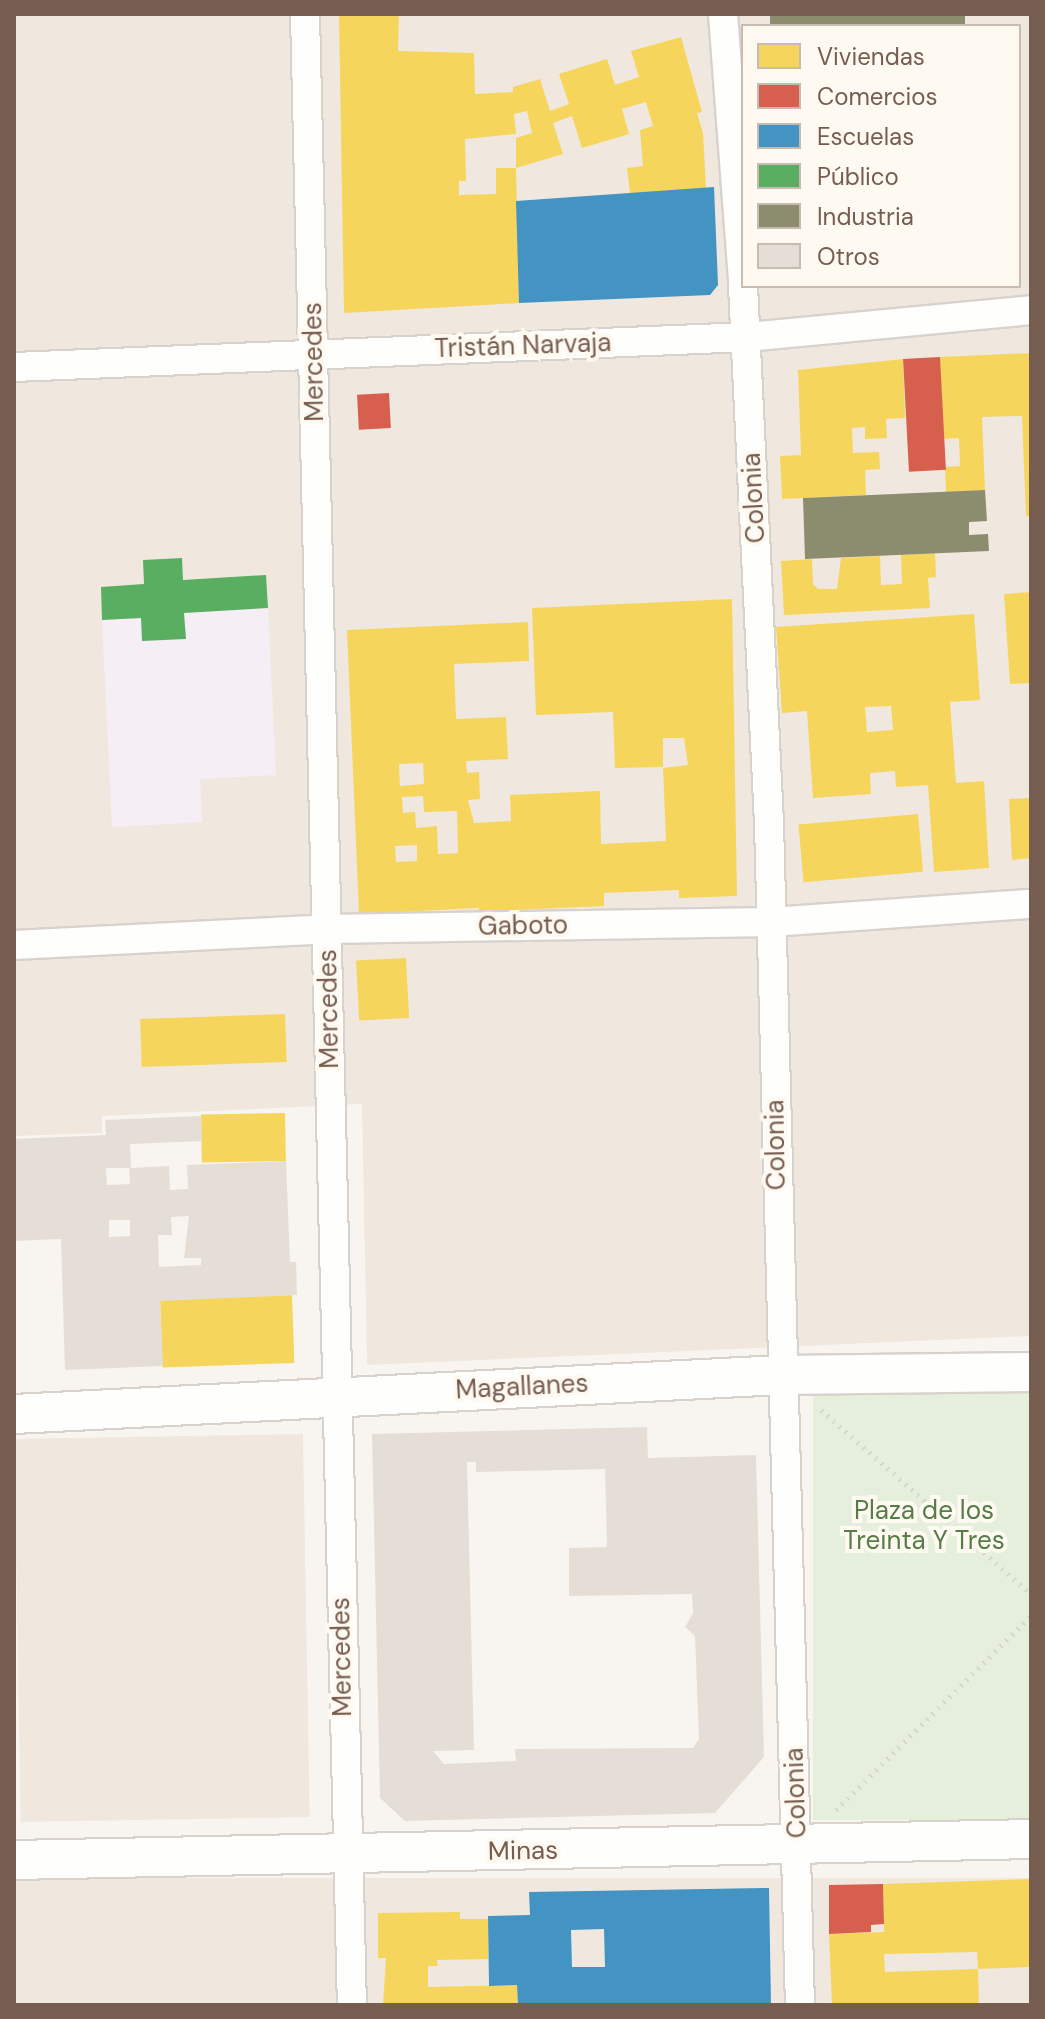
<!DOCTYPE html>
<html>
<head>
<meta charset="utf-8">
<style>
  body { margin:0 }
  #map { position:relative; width:1045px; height:2019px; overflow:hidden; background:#f8f5f0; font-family:"DM Sans",sans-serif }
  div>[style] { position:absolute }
  .residential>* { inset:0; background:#f0e8de; transform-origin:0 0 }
  .education>* { inset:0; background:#f5eef5 }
  .green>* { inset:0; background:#e6efdb; transform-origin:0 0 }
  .homes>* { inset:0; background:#f6d55c; transform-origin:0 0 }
  .shops>* { inset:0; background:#d6604d; transform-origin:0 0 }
  .schools>* { inset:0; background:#4393c3 }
  .public>* { inset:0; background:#5aae61 }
  .industry>* { inset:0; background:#8c8c6e; transform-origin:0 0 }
  .building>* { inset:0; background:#e5ded7 }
  .path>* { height:5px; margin-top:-2.5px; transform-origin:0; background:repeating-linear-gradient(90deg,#dbd5d0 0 2px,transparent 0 8px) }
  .roads { filter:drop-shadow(2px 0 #d8d2cd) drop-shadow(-2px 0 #d8d2cd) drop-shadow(0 2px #d8d2cd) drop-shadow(0 -2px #d8d2cd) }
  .street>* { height:28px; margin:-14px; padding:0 14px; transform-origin:14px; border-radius:14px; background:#fefefd }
  .secondary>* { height:38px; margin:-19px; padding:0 19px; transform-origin:19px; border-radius:19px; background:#fefefd }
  span { translate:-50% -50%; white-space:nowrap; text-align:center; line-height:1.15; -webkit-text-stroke:8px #fefaf2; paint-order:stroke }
  .street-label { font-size:26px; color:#775d4f }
  .park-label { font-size:26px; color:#567c47 }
  .frame { position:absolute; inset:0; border:16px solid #775d4f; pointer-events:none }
  .legend { position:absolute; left:741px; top:24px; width:280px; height:264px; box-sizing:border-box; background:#fefaf2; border:2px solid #c8bbb1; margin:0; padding:10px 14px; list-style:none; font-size:24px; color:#775d4f }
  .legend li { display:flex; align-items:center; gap:16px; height:40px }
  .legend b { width:40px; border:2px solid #c8bbb1 }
</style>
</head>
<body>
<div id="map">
  <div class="residential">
    <div style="clip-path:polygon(evenodd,14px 14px,1031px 14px,1031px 1336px,367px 1365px,362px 1104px,102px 1116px,102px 1133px,14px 1136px,14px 14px,743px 26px,1019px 26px,1019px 286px,743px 286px,743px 26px)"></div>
    <div style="left:303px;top:1434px;width:383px;height:289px;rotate:89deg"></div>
    <div style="left:1031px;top:1878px;width:127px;height:1017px;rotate:90deg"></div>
  </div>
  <div class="education">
    <div style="clip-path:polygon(268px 608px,276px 775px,200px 779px,202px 822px,112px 827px,102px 620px,141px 618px,186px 638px,184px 613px)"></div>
  </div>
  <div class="green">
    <div style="left:1031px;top:1392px;width:428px;height:218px;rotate:90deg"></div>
  </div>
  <div class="homes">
    <div style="clip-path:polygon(evenodd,339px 14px,399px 14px,398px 51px,474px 53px,475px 94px,513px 92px,513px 87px,540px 79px,550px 111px,569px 104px,559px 74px,607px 59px,615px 85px,639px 77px,631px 51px,681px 37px,702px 112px,697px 113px,703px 133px,706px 188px,630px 194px,627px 168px,643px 166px,640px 130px,653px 126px,646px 102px,622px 109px,629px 134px,582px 148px,572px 116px,553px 123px,563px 154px,516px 168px,519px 303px,344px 313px,339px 14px,527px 111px,532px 133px,516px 138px,516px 168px,496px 168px,496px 194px,459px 195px,459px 181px,466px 181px,465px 139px,516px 134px,514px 114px,527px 111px)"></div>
    <div style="clip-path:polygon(1031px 353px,1031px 516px,1026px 516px,1022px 416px,982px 417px,985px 490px,946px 492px,945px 467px,960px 466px,959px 438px,943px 439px,940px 357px)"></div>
    <div style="clip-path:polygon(903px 359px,905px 418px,886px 419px,887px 438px,865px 439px,865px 427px,852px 428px,853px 453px,879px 452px,880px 469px,865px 470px,866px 495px,782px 499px,780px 456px,801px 455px,798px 370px)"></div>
    <div style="clip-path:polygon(935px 553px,936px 577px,928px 578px,930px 608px,784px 615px,781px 561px,812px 559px,813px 584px,818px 589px,837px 589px,841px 558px,880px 556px,881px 585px,902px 584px,901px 555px)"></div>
    <div style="clip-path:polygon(1031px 592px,1031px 683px,1010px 684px,1004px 594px)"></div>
    <div style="clip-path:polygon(evenodd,732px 599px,737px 896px,679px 898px,679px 890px,604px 893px,604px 906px,514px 910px,515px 915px,479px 917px,479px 908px,359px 914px,347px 630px,528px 622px,529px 661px,454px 664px,456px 719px,506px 717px,508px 759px,466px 761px,467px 773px,479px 772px,480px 799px,468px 800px,474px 823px,511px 821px,510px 795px,600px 791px,601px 844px,666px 841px,663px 768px,688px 765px,684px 738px,663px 738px,663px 767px,615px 768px,613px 712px,536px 715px,532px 608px,732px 599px,423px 763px,424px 784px,400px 786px,399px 764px,423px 763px,732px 599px,423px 796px,424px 812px,457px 811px,458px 853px,438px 854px,437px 826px,416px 828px,415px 812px,403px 813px,402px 797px,423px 796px,732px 599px,417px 845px,417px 861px,396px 862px,395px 846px,417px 845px)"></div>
    <div style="clip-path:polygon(evenodd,974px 614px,980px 700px,950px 702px,956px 783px,984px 781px,989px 868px,934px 872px,928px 785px,896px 787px,895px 771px,870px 773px,871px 794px,813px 798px,807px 711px,782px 713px,776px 627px,974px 614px,891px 706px,893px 730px,867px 732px,865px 707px,891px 706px)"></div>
    <div style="clip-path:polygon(1031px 798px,1031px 858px,1012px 860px,1009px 799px)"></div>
    <div style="left:918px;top:814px;width:58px;height:120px;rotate:85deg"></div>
    <div style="left:406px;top:958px;width:60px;height:50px;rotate:87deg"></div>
    <div style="left:285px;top:1014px;width:48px;height:145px;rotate:88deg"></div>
    <div style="left:285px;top:1113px;width:48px;height:84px;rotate:89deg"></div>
    <div style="left:292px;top:1295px;width:68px;height:132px;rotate:88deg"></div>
    <div style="clip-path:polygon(1031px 1879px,1031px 1967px,978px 1969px,977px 1952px,884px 1954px,885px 1972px,978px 1969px,979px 2005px,832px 2005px,829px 1934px,884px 1932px,883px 1884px)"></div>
    <div style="clip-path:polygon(460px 1912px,460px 1919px,488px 1919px,488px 1959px,437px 1960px,438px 1966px,428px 1966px,428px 1987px,517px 1985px,518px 2005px,383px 2005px,386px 1958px,378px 1958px,378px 1913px)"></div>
  </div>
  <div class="shops">
    <div style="left:940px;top:357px;width:113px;height:37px;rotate:87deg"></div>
    <div style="left:389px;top:393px;width:35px;height:32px;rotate:87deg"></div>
    <div style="clip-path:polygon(883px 1884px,884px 1924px,871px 1925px,871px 1932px,829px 1934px,829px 1885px)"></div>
  </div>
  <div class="schools">
    <div style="clip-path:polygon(714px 187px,718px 285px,710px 295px,519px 303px,516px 201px)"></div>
    <div style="clip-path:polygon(evenodd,769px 1888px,771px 2005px,518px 2005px,517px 1985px,489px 1986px,488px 1916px,530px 1915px,529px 1892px,769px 1888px,604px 1929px,605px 1967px,572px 1967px,571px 1930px,604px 1929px)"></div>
  </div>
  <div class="public">
    <div style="clip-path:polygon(182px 558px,183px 580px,266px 575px,268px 608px,184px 613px,186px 639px,142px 641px,141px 618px,102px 620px,101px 587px,144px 584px,143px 560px)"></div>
  </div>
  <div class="industry">
    <div style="left:770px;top:14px;width:195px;height:12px"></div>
    <div style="clip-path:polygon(985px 490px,987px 521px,969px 522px,969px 535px,988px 534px,989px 551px,805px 559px,803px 498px)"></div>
  </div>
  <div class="building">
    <div style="clip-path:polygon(evenodd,201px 1116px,202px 1141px,130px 1144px,131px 1168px,169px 1166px,170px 1190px,188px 1189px,187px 1165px,286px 1161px,290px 1262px,296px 1262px,297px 1295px,160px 1301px,163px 1366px,65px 1370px,61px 1239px,14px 1241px,14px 1139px,106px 1135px,105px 1120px,201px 1116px,106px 1168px,129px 1168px,130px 1184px,107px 1185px,106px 1168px,201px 1116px,189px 1216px,184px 1258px,201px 1258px,201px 1265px,159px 1267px,158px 1235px,172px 1235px,171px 1217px,189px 1216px,201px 1116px,109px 1220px,130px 1220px,130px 1236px,109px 1237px,109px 1220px)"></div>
    <div style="clip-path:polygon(evenodd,647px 1427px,648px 1458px,756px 1455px,764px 1757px,715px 1813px,405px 1821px,380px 1798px,372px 1434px,647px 1427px,467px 1462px,476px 1462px,476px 1472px,605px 1469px,607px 1547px,569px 1548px,569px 1596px,692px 1594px,693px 1613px,685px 1627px,695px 1636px,699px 1739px,693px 1748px,515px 1749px,516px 1761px,444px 1764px,433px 1751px,474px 1750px,467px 1462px)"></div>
  </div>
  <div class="path">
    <div style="left:821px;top:1410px;width:279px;rotate:41.2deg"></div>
    <div style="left:836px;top:1810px;width:275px;rotate:-44.9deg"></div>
  </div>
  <div class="roads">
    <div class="street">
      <div style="left:305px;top:14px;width:1992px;rotate:88.65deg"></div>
      <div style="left:723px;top:14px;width:268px;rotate:85.7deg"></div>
      <div style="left:743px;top:286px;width:538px;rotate:87.23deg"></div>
      <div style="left:769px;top:823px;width:1182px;rotate:88.5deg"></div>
      <div style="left:14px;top:367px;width:734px;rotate:-2.34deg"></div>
      <div style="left:747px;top:337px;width:285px;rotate:-5.4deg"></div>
      <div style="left:14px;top:945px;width:313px;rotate:-2.9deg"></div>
      <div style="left:327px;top:929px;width:444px;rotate:-0.9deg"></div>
      <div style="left:771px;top:922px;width:261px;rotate:-4deg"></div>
    </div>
    <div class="secondary">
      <div style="left:14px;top:1414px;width:768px;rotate:-2.91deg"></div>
      <div style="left:781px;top:1375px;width:250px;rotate:-0.7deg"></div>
      <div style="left:14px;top:1860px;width:1017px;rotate:-1.18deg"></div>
    </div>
  </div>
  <div class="street-label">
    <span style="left:523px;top:346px;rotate:-2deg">Tristán Narvaja</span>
    <span style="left:314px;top:362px;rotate:-91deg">Mercedes</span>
    <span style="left:754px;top:498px;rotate:-93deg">Colonia</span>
    <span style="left:523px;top:926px;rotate:-1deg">Gaboto</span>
    <span style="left:329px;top:1009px;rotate:-91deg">Mercedes</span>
    <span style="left:776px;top:1145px;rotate:-91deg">Colonia</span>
    <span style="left:522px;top:1387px;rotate:-3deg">Magallanes</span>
    <span style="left:342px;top:1657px;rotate:-91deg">Mercedes</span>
    <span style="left:796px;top:1793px;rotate:-92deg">Colonia</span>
    <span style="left:523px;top:1851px;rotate:-1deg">Minas</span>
  </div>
  <div class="park-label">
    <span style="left:924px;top:1526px">Plaza de los<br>Treinta Y Tres</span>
  </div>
  <div class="frame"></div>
  <ul class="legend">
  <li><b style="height:22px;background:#f6d55c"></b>Viviendas</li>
  <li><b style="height:22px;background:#d6604d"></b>Comercios</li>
  <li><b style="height:22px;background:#4393c3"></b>Escuelas</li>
  <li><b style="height:22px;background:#5aae61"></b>Público</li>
  <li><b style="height:22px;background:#8c8c6e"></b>Industria</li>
  <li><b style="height:22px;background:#e5ded7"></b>Otros</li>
  </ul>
</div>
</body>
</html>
